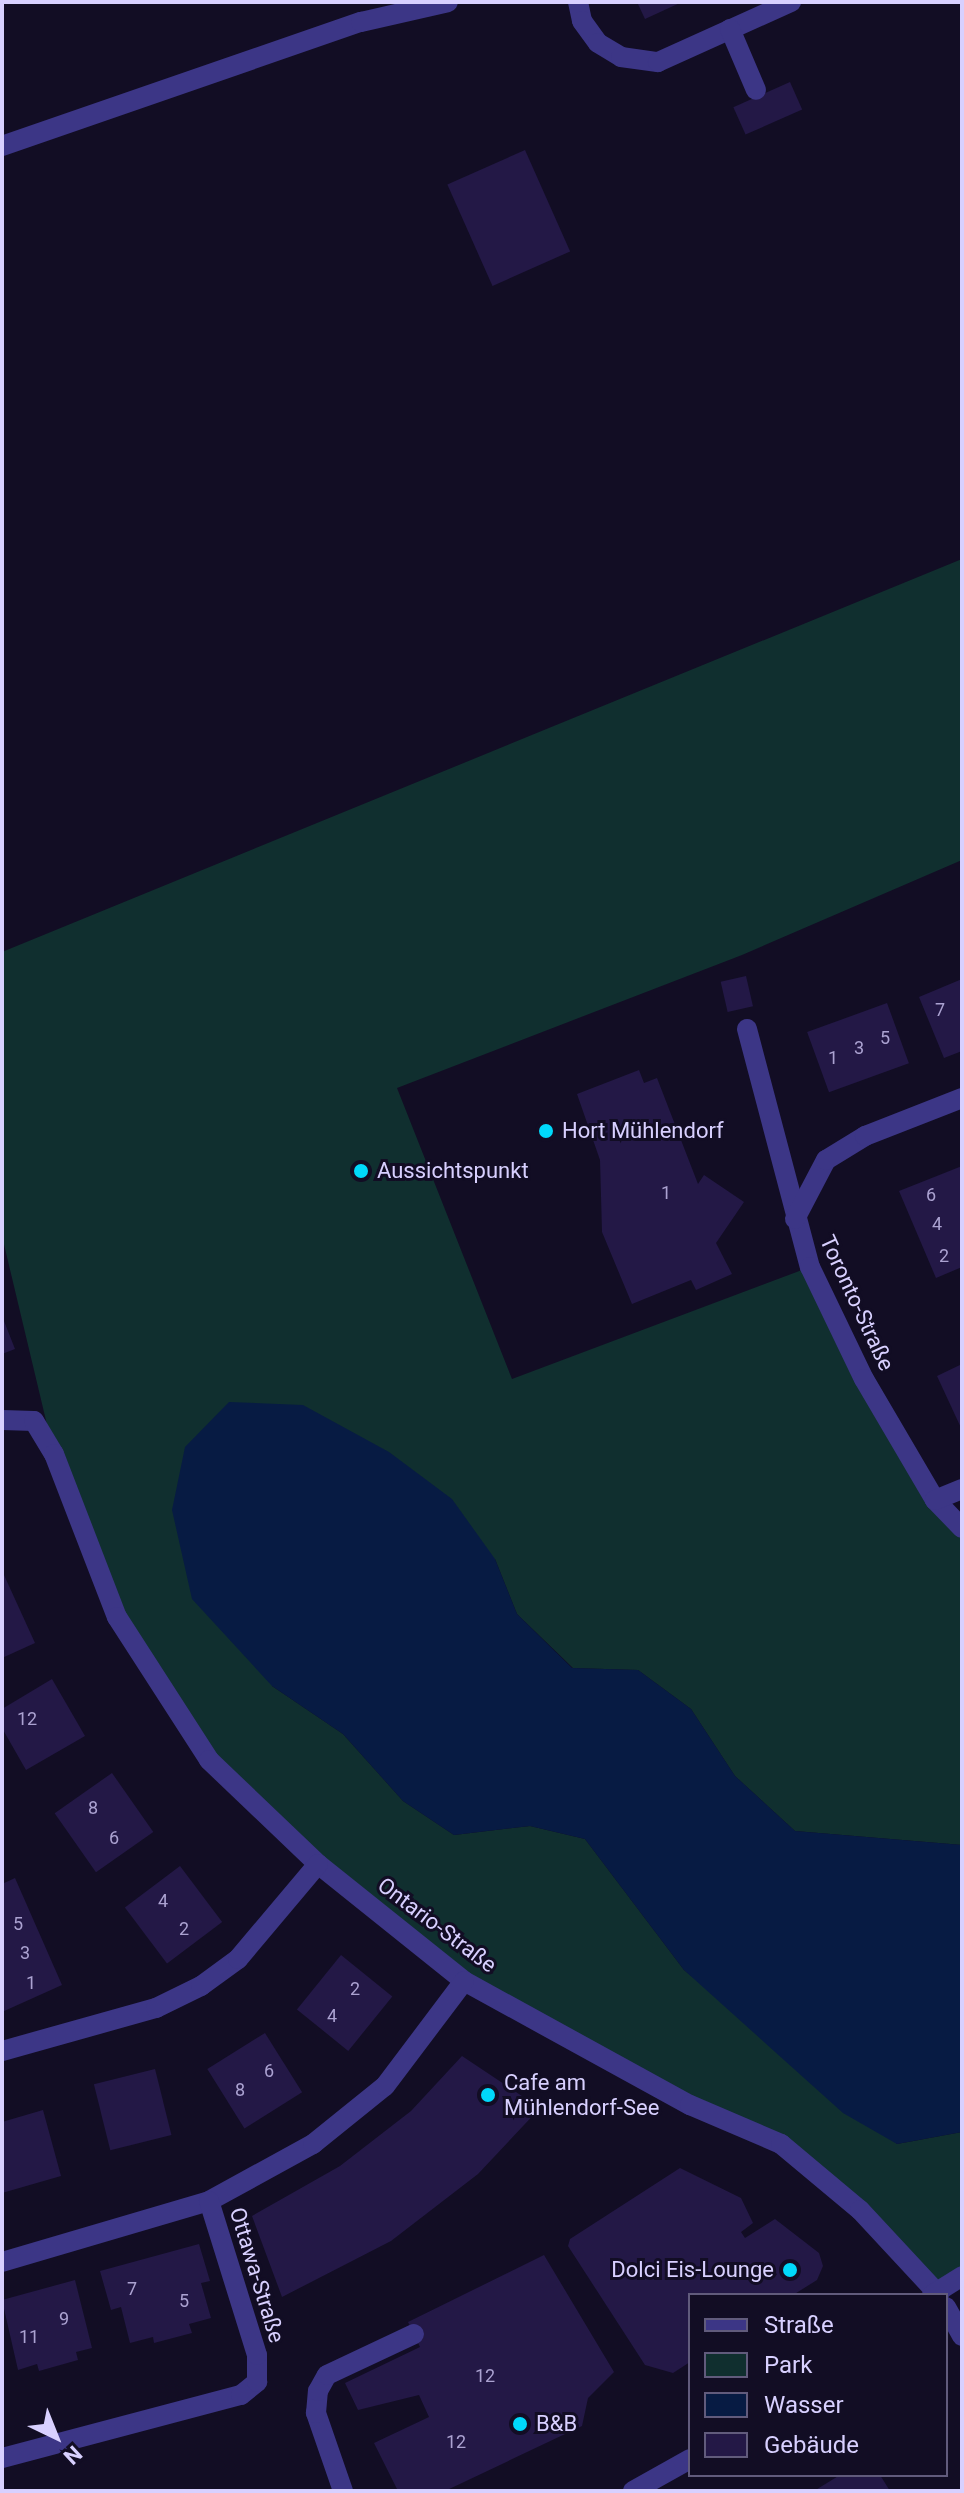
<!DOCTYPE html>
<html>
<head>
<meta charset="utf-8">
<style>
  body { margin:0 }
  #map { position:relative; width:964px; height:2493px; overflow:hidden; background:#120d24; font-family:Roboto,sans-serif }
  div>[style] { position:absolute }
  .green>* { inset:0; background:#102f2f }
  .water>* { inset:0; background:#071b43 }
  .building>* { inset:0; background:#231846; transform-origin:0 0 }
  .service>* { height:20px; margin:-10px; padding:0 10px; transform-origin:10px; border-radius:10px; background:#3c3686 }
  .minor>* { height:20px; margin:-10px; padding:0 10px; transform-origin:10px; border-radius:10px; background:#3c3686 }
  .dots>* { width:22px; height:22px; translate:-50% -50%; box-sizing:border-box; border:4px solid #120d24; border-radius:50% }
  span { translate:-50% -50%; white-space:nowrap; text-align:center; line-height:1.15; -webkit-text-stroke:6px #120d24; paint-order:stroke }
  .number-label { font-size:18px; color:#aba2d1 }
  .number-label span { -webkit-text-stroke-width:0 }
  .poi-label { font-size:22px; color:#d8d0ff }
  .left { translate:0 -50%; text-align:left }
  .right { translate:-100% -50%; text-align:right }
  .street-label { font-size:22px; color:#d8d0ff }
  .frame { position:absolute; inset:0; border:4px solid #d8d0ff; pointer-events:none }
  .legend { position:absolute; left:688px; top:2293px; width:260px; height:184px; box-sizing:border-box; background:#120d24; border:2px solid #615b7c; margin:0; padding:10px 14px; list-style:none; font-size:24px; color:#d8d0ff }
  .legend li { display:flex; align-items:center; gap:16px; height:40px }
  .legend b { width:40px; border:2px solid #615b7c }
  .north { position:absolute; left:16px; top:2397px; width:80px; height:80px; -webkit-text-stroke:6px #120d24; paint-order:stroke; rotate:137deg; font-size:22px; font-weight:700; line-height:32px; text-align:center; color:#d8d0ff }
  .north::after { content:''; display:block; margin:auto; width:28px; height:36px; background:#d8d0ff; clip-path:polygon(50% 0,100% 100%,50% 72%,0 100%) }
</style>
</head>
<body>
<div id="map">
  <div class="green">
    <div style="clip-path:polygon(962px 559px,962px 860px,742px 955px,397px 1088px,512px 1379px,810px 1267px,962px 1528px,962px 1845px,795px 1831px,735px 1776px,691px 1709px,638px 1670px,573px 1668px,517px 1614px,495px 1559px,272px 1686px,343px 1734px,403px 1801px,454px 1835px,530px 1826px,585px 1839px,684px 1970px,897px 2144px,962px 2132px,962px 2276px,937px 2291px,781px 2144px,464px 1981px,209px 1760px,117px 1617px,54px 1454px,2px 1236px,2px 952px)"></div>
  </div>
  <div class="water">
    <div style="clip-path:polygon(229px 1402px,303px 1405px,389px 1452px,452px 1499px,495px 1559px,517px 1614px,572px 1668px,638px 1670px,691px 1709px,735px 1776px,795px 1831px,962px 1845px,962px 2132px,897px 2144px,843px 2113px,684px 1970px,585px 1839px,530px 1826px,454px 1835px,403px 1801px,343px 1734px,272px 1686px,192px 1599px,172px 1510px,185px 1447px)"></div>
  </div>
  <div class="building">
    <div style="clip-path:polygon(637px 2px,682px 2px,645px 19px)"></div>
    <div style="left:790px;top:82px;width:30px;height:62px;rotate:66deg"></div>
    <div style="left:525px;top:150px;width:111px;height:85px;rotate:66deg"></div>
    <div style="left:746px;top:976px;width:31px;height:26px;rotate:77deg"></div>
    <div style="clip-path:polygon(962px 979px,962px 1051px,944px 1058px,919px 997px)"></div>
    <div style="left:887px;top:1003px;width:64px;height:85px;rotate:70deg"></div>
    <div style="clip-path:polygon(639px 1070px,644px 1083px,657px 1078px,698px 1184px,704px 1175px,744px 1202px,716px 1243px,732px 1274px,696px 1290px,691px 1280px,632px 1304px,602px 1232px,600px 1160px,577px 1094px)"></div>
    <div style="clip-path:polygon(962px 1166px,962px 1267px,936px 1278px,899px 1191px)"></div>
    <div style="clip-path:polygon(2px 1316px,15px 1349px,2px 1354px)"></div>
    <div style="clip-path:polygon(962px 1364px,962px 1430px,937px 1376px)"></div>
    <div style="clip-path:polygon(4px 1575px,35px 1643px,2px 1658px,2px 1577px)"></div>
    <div style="clip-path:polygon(52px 1679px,85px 1736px,26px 1770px,2px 1728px,2px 1709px)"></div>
    <div style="left:112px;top:1773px;width:72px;height:70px;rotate:55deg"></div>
    <div style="left:180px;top:1866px;width:70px;height:69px;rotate:53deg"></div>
    <div style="clip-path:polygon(15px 1878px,62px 1985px,2px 2012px,2px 1884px)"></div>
    <div style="left:341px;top:1955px;width:66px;height:70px;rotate:39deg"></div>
    <div style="left:265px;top:2033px;width:70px;height:68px;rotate:58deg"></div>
    <div style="clip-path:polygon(462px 2056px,540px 2108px,478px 2174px,391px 2241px,282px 2297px,252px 2216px,340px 2166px,411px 2111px)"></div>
    <div style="left:155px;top:2069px;width:68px;height:63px;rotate:76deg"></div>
    <div style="clip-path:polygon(43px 2110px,61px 2176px,2px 2193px,2px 2122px)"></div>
    <div style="clip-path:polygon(680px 2168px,741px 2198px,753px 2223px,741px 2232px,745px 2238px,775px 2219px,819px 2253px,823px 2266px,817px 2280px,793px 2295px,690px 2295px,690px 2362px,673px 2373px,645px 2365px,568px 2246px,570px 2239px)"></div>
    <div style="clip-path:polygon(199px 2244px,210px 2281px,201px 2283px,211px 2318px,189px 2324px,192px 2333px,154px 2343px,153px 2337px,130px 2343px,121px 2307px,111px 2310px,100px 2271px)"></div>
    <div style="clip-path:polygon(544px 2255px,614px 2372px,588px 2398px,582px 2426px,445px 2491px,398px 2491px,374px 2443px,429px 2417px,419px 2395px,358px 2410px,345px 2383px,420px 2347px,408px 2322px)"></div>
    <div style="clip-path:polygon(75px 2280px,92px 2348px,76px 2352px,78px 2360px,39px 2371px,37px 2364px,18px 2370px,2px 2300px)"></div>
    <div style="clip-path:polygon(840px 2475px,880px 2475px,890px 2491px,814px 2491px)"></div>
  </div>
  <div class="service">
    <div style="left:578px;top:2px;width:19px;rotate:78deg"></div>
    <div style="left:582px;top:21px;width:27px;rotate:54deg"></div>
    <div style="left:598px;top:43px;width:27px;rotate:31deg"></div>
    <div style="left:621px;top:57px;width:37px;rotate:8deg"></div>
    <div style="left:658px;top:62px;width:146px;rotate:-24.3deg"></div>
    <div style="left:730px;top:29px;width:66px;rotate:66.9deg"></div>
    <div style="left:2px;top:146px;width:380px;rotate:-19.1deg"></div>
    <div style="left:361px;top:22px;width:89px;rotate:-12.9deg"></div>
    <div style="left:343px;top:2491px;width:83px;rotate:-109.1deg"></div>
    <div style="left:316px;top:2413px;width:22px;rotate:-85deg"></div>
    <div style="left:318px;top:2391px;width:18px;rotate:-61deg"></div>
    <div style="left:327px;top:2375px;width:96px;rotate:-25.2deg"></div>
  </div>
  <div class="minor">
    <div style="left:747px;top:1029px;width:246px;rotate:75.2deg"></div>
    <div style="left:810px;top:1267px;width:124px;rotate:64.3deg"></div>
    <div style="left:864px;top:1379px;width:140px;rotate:59.6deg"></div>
    <div style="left:935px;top:1500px;width:39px;rotate:46deg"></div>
    <div style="left:795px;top:1219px;width:67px;rotate:-62.3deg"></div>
    <div style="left:826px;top:1160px;width:46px;rotate:-31.6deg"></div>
    <div style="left:865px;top:1136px;width:104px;rotate:-21.4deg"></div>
    <div style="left:2px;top:1420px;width:32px;rotate:2deg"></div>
    <div style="left:34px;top:1421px;width:39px;rotate:59deg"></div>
    <div style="left:54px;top:1454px;width:175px;rotate:68.9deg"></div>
    <div style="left:117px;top:1617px;width:170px;rotate:57.2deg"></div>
    <div style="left:209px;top:1760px;width:151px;rotate:43.7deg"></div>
    <div style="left:318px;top:1864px;width:187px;rotate:38.7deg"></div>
    <div style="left:464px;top:1981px;width:258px;rotate:28.8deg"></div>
    <div style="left:690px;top:2105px;width:99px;rotate:23.2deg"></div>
    <div style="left:781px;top:2144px;width:103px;rotate:39.9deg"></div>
    <div style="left:860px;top:2210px;width:116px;rotate:47.1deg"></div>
    <div style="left:935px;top:1500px;width:29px;rotate:-22deg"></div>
    <div style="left:2px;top:2051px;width:160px;rotate:-15.6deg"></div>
    <div style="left:156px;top:2008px;width:50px;rotate:-26.1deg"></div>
    <div style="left:201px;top:1986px;width:46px;rotate:-36.1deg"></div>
    <div style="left:238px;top:1959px;width:124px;rotate:-49.9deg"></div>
    <div style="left:2px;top:2262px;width:216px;rotate:-16.4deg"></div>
    <div style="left:209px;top:2201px;width:119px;rotate:-28.7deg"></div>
    <div style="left:313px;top:2144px;width:92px;rotate:-38.9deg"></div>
    <div style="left:385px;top:2086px;width:131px;rotate:-53deg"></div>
    <div style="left:932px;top:2295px;width:36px;rotate:-32deg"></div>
    <div style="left:946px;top:2307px;width:33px;rotate:61deg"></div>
    <div style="left:2px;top:2458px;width:247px;rotate:-14.8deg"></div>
    <div style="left:241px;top:2395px;width:21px;rotate:-39deg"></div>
    <div style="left:257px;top:2382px;width:27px;rotate:-90deg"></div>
    <div style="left:257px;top:2355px;width:161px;rotate:-107.3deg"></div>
    <div style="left:633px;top:2491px;width:65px;rotate:-29.3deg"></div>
  </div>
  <div class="dots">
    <div style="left:546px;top:1131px;background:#00d9fb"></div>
    <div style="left:361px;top:1171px;background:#00d9fb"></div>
    <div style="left:488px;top:2095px;background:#00d9fb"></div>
    <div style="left:790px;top:2270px;background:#00d9fb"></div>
    <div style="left:520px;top:2424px;background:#00d9fb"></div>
  </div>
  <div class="number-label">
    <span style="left:940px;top:1010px">7</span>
    <span style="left:885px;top:1038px">5</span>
    <span style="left:859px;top:1048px">3</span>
    <span style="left:833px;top:1058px">1</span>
    <span style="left:666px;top:1193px">1</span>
    <span style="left:931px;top:1195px">6</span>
    <span style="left:937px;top:1224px">4</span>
    <span style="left:944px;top:1256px">2</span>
    <span style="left:27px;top:1719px">12</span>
    <span style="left:93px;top:1808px">8</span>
    <span style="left:114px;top:1838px">6</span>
    <span style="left:163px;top:1901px">4</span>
    <span style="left:18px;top:1924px">5</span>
    <span style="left:184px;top:1929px">2</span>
    <span style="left:25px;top:1953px">3</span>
    <span style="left:31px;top:1983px">1</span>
    <span style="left:355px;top:1989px">2</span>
    <span style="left:332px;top:2016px">4</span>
    <span style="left:269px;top:2071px">6</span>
    <span style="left:240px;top:2090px">8</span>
    <span style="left:132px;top:2289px">7</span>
    <span style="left:184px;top:2301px">5</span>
    <span style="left:64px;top:2319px">9</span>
    <span style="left:29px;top:2337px">11</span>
    <span style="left:485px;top:2376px">12</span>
    <span style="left:456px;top:2442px">12</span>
  </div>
  <div class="poi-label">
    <span class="left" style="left:562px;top:1131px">Hort Mühlendorf</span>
    <span class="left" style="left:377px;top:1171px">Aussichtspunkt</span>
    <span class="left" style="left:504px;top:2095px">Cafe am<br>Mühlendorf-See</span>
    <span class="right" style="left:774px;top:2270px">Dolci Eis-Lounge</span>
    <span class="left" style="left:536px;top:2424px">B&amp;B</span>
  </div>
  <div class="street-label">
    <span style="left:857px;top:1303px;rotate:65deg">Toronto-Straße</span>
    <span style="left:437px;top:1925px;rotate:37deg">Ontario-Straße</span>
    <span style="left:257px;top:2275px;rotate:73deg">Ottawa-Straße</span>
  </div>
  <div class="frame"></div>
  <ul class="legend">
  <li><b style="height:10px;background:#3c3686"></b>Straße</li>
  <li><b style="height:22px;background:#102f2f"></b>Park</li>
  <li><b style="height:22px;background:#071b43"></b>Wasser</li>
  <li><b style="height:22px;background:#231846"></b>Gebäude</li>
  </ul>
  <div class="north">N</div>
</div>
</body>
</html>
